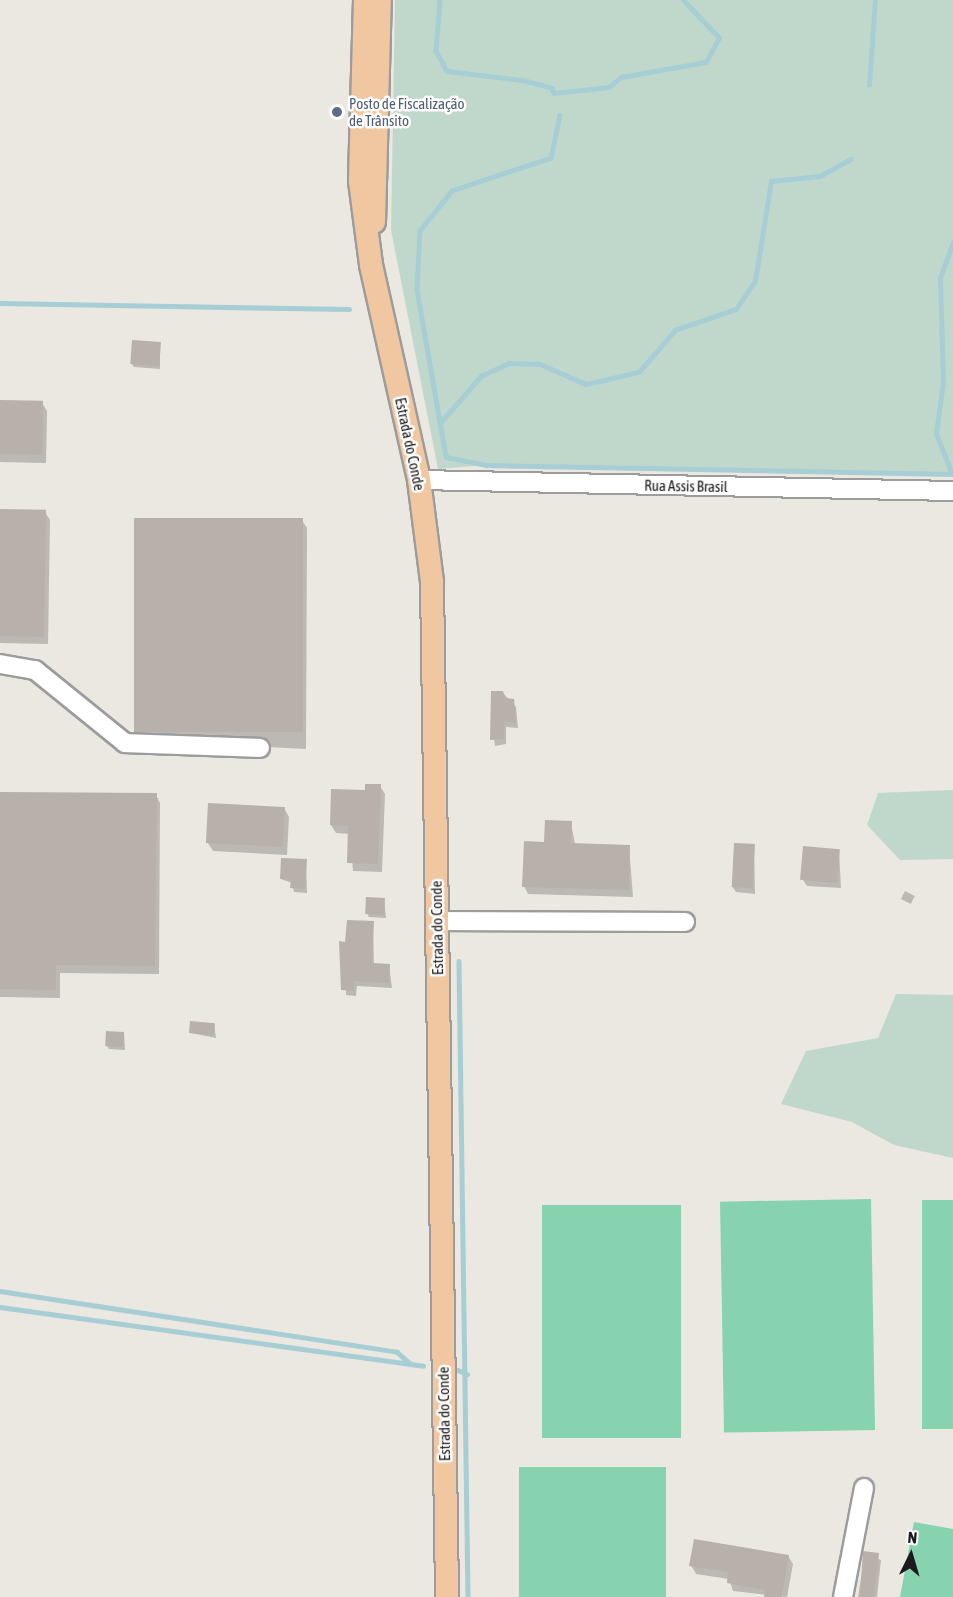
<!DOCTYPE html>
<html>
<head>
<meta charset="utf-8">
<style>
  body { margin:0 }
  #map { position:relative; width:953px; height:1597px; overflow:hidden; background:#ebe7e1; font-family:"Asap Condensed",sans-serif }
  div>[style] { position:absolute }
  .wetland>* { inset:0; background:#c0d8cb }
  .pitch>* { inset:0; background:#87d2af; transform-origin:0 0 }
  .shadow>* { inset:0; background:#0003; transform-origin:0 0 }
  .stream>* { height:4.5px; margin:-2.25px; padding:0 2.25px; transform-origin:2.25px; border-radius:2.25px; background:#a6ced4 }
  .building>* { inset:0; background:#b8b0ab; transform-origin:0 0 }
  .roads { filter:drop-shadow(2px 0 #9c9c9c) drop-shadow(-2px 0 #9c9c9c) drop-shadow(0 2px #9c9c9c) drop-shadow(0 -2px #9c9c9c) }
  .minor>* { height:18px; margin:-9px; padding:0 9px; transform-origin:9px; border-radius:9px; background:#fff }
  .major>* { height:22px; margin:-11px; padding:0 11px; transform-origin:11px; border-radius:11px; background:#f0c7a1 }
  .dots>* { width:16px; height:16px; translate:-50% -50%; box-sizing:border-box; border:3px solid #fff; border-radius:50% }
  span { translate:-50% -50%; white-space:nowrap; text-align:center; line-height:1.15; -webkit-text-stroke:5px #fff; paint-order:stroke }
  .service-label { font-size:15px; color:#4e5e75 }
  .left { translate:0 -50%; text-align:left }
  .street-label { font-size:15px; color:#1b1b1b }
  .north { position:absolute; left:881px; top:1525px; width:60px; height:60px; -webkit-text-stroke:4px #fff; paint-order:stroke; rotate:5deg; font-size:16px; font-weight:700; line-height:24px; text-align:center; color:#1b1b1b }
  .north::after { content:''; display:block; margin:auto; width:21px; height:27px; background:#1b1b1b; clip-path:polygon(50% 0,100% 100%,50% 72%,0 100%) }
</style>
</head>
<body>
<div id="map">
  <div class="wetland">
    <div style="clip-path:polygon(395px 0,953px 0,953px 474px,486px 465px,438px 469px,391px 230px)"></div>
    <div style="clip-path:polygon(953px 790px,953px 859px,900px 860px,867px 825px,878px 793px)"></div>
    <div style="clip-path:polygon(896px 994px,953px 995px,953px 1158px,894px 1145px,852px 1122px,781px 1104px,806px 1051px,878px 1038px)"></div>
  </div>
  <div class="pitch">
    <div style="left:871px;top:1199px;width:231px;height:151px;rotate:89deg"></div>
    <div style="left:922px;top:1200px;width:31px;height:229px"></div>
    <div style="left:542px;top:1205px;width:139px;height:233px"></div>
    <div style="left:666px;top:1467px;width:130px;height:147px;rotate:90deg"></div>
    <div style="clip-path:polygon(914px 1522px,953px 1529px,953px 1597px,900px 1597px)"></div>
  </div>
  <div class="shadow">
    <div style="clip-path:polygon(160px 344px,160px 369px,134px 367px,131px 363px)"></div>
    <div style="clip-path:polygon(0 401px,42px 403px,47px 411px,46px 463px,0 462px)"></div>
    <div style="clip-path:polygon(0 511px,45px 512px,50px 520px,48px 644px,0 643px)"></div>
    <div style="clip-path:polygon(302px 520px,307px 528px,306px 749px,140px 740px,135px 732px)"></div>
    <div style="clip-path:polygon(502px 692px,516px 707px,518px 728px,506px 727px,506px 744px,495px 746px,491px 709px)"></div>
    <div style="clip-path:polygon(380px 786px,385px 794px,382px 872px,353px 871px,350px 834px,336px 833px,331px 825px)"></div>
    <div style="clip-path:polygon(0 794px,156px 795px,160px 803px,159px 974px,60px 973px,60px 998px,0 997px)"></div>
    <div style="clip-path:polygon(284px 808px,289px 817px,287px 855px,213px 851px,208px 843px)"></div>
    <div style="clip-path:polygon(571px 823px,575px 844px,629px 846px,633px 897px,528px 894px,524px 886px)"></div>
    <div style="clip-path:polygon(754px 846px,755px 894px,736px 892px,732px 886px)"></div>
    <div style="clip-path:polygon(839px 850px,841px 888px,807px 886px,803px 880px)"></div>
    <div style="clip-path:polygon(306px 861px,307px 893px,294px 892px,292px 883px,281px 879px)"></div>
    <div style="left:905px;top:891px;width:11px;height:9px;rotate:27deg"></div>
    <div style="clip-path:polygon(384px 899px,386px 918px,369px 917px,367px 913px)"></div>
    <div style="clip-path:polygon(373px 923px,374px 965px,389px 966px,392px 988px,357px 986px,356px 996px,346px 995px,347px 943px)"></div>
    <div style="clip-path:polygon(214px 1024px,216px 1038px,191px 1033px)"></div>
    <div style="clip-path:polygon(124px 1033px,125px 1050px,109px 1049px,107px 1046px)"></div>
    <div style="clip-path:polygon(865px 1553px,881px 1560px,877px 1597px,858px 1597px)"></div>
    <div style="clip-path:polygon(788px 1556px,793px 1564px,787px 1597px,733px 1591px,729px 1579px,696px 1574px,691px 1565px)"></div>
  </div>
  <div class="stream">
    <div style="left:440px;top:0;width:51px;rotate:94.5deg"></div>
    <div style="left:436px;top:51px;width:23px;rotate:61deg"></div>
    <div style="left:447px;top:71px;width:77px;rotate:6.8deg"></div>
    <div style="left:523px;top:80px;width:30px;rotate:15deg"></div>
    <div style="left:552px;top:88px;width:5px;rotate:68deg"></div>
    <div style="left:554px;top:93px;width:55px;rotate:-6.2deg"></div>
    <div style="left:609px;top:87px;width:16px;rotate:-40deg"></div>
    <div style="left:621px;top:77px;width:86px;rotate:-10deg"></div>
    <div style="left:706px;top:62px;width:27px;rotate:-62deg"></div>
    <div style="left:719px;top:38px;width:52px;rotate:-133.5deg"></div>
    <div style="left:869px;top:85px;width:85px;rotate:-86deg"></div>
    <div style="left:560px;top:115px;width:44px;rotate:101.8deg"></div>
    <div style="left:551px;top:158px;width:104px;rotate:161.6deg"></div>
    <div style="left:452px;top:191px;width:51px;rotate:128.7deg"></div>
    <div style="left:420px;top:231px;width:59px;rotate:92.9deg"></div>
    <div style="left:417px;top:290px;width:169px;rotate:80.1deg"></div>
    <div style="left:446px;top:457px;width:41px;rotate:11.3deg"></div>
    <div style="left:486px;top:465px;width:467px;rotate:1.1deg"></div>
    <div style="left:0;top:303px;width:349px;rotate:1deg"></div>
    <div style="left:440px;top:423px;width:62px;rotate:-48.9deg"></div>
    <div style="left:481px;top:376px;width:31px;rotate:-25deg"></div>
    <div style="left:509px;top:363px;width:31px;rotate:2deg"></div>
    <div style="left:540px;top:364px;width:50px;rotate:23.5deg"></div>
    <div style="left:586px;top:384px;width:54px;rotate:-12.8deg"></div>
    <div style="left:639px;top:372px;width:55px;rotate:-49.4deg"></div>
    <div style="left:675px;top:330px;width:65px;rotate:-19deg"></div>
    <div style="left:736px;top:309px;width:34px;rotate:-56deg"></div>
    <div style="left:755px;top:281px;width:101px;rotate:-80.9deg"></div>
    <div style="left:771px;top:181px;width:49px;rotate:-5.8deg"></div>
    <div style="left:820px;top:176px;width:35px;rotate:-29deg"></div>
    <div style="left:952px;top:474px;width:43px;rotate:-111.8deg"></div>
    <div style="left:936px;top:434px;width:52px;rotate:-82.3deg"></div>
    <div style="left:943px;top:382px;width:104px;rotate:-91.7deg"></div>
    <div style="left:940px;top:278px;width:38px;rotate:-70deg"></div>
    <div style="left:459px;top:961px;width:636px;rotate:89.19deg"></div>
    <div style="left:0;top:1291px;width:402px;rotate:8.7deg"></div>
    <div style="left:397px;top:1352px;width:18px;rotate:41deg"></div>
    <div style="left:0;top:1307px;width:427px;rotate:7.9deg"></div>
    <div style="left:458px;top:1370px;width:10px;rotate:24deg"></div>
  </div>
  <div class="building">
    <div style="left:132px;top:340px;width:29px;height:24px;rotate:4deg"></div>
    <div style="left:0;top:400px;width:43px;height:54px;rotate:1deg"></div>
    <div style="left:0;top:509px;width:46px;height:127px;rotate:1deg"></div>
    <div style="left:134px;top:518px;width:169px;height:214px"></div>
    <div style="clip-path:polygon(491px 691px,503px 691px,505px 698px,514px 699px,516px 723px,504px 721px,504px 739px,490px 740px)"></div>
    <div style="clip-path:polygon(365px 784px,381px 784px,378px 864px,347px 863px,348px 826px,330px 825px,331px 789px,365px 790px)"></div>
    <div style="clip-path:polygon(0 792px,157px 793px,155px 966px,56px 965px,56px 990px,0 989px)"></div>
    <div style="left:208px;top:803px;width:77px;height:40px;rotate:3deg"></div>
    <div style="clip-path:polygon(545px 820px,572px 821px,571px 843px,630px 845px,629px 890px,522px 887px,524px 841px,544px 842px)"></div>
    <div style="left:734px;top:843px;width:21px;height:44px;rotate:3deg"></div>
    <div style="left:803px;top:846px;width:37px;height:34px;rotate:5deg"></div>
    <div style="clip-path:polygon(281px 858px,307px 859px,305px 889px,290px 888px,291px 880px,280px 879px)"></div>
    <div style="left:366px;top:897px;width:19px;height:17px;rotate:3deg"></div>
    <div style="clip-path:polygon(347px 920px,374px 921px,372px 963px,390px 964px,389px 983px,354px 981px,354px 991px,341px 990px,339px 941px,345px 942px)"></div>
    <div style="left:190px;top:1021px;width:25px;height:12px;rotate:5deg"></div>
    <div style="left:106px;top:1031px;width:18px;height:15px;rotate:3deg"></div>
    <div style="clip-path:polygon(694px 1539px,789px 1555px,782px 1597px,764px 1597px,765px 1590px,727px 1583px,728px 1572px,689px 1566px)"></div>
    <div style="clip-path:polygon(863px 1551px,879px 1553px,874px 1597px,860px 1597px)"></div>
  </div>
  <div class="roads">
    <div class="minor">
      <div style="left:419px;top:480px;width:534px;rotate:1.18deg"></div>
      <div style="left:0;top:664px;width:36px;rotate:10deg"></div>
      <div style="left:35px;top:670px;width:116px;rotate:39deg"></div>
      <div style="left:125px;top:743px;width:135px;rotate:2.1deg"></div>
      <div style="left:437px;top:921px;width:248px;rotate:0.2deg"></div>
      <div style="left:843px;top:1597px;width:111px;rotate:-79.1deg"></div>
    </div>
    <div class="major">
      <div style="left:365px;top:0;width:181px;rotate:91.6deg"></div>
      <div style="left:360px;top:181px;width:85px;rotate:82.5deg"></div>
      <div style="left:371px;top:265px;width:220px;rotate:77.4deg"></div>
      <div style="left:419px;top:480px;width:103px;rotate:82.7deg"></div>
      <div style="left:432px;top:582px;width:1015px;rotate:89.15deg"></div>
      <div style="left:374px;top:222px;width:222px;rotate:-88.5deg"></div>
    </div>
  </div>
  <div class="dots">
    <div style="left:337px;top:112px;background:#5c6f8a"></div>
  </div>
  <div class="service-label">
    <span class="left" style="left:349px;top:112px">Posto de Fiscalização<br>de Trânsito</span>
  </div>
  <div class="street-label">
    <span style="left:410px;top:444px;rotate:78deg">Estrada do Conde</span>
    <span style="left:686px;top:486px;rotate:1deg">Rua Assis Brasil</span>
    <span style="left:437px;top:928px;rotate:-91deg">Estrada do Conde</span>
    <span style="left:444px;top:1414px;rotate:-91deg">Estrada do Conde</span>
  </div>
  <div class="north">N</div>
</div>
</body>
</html>
